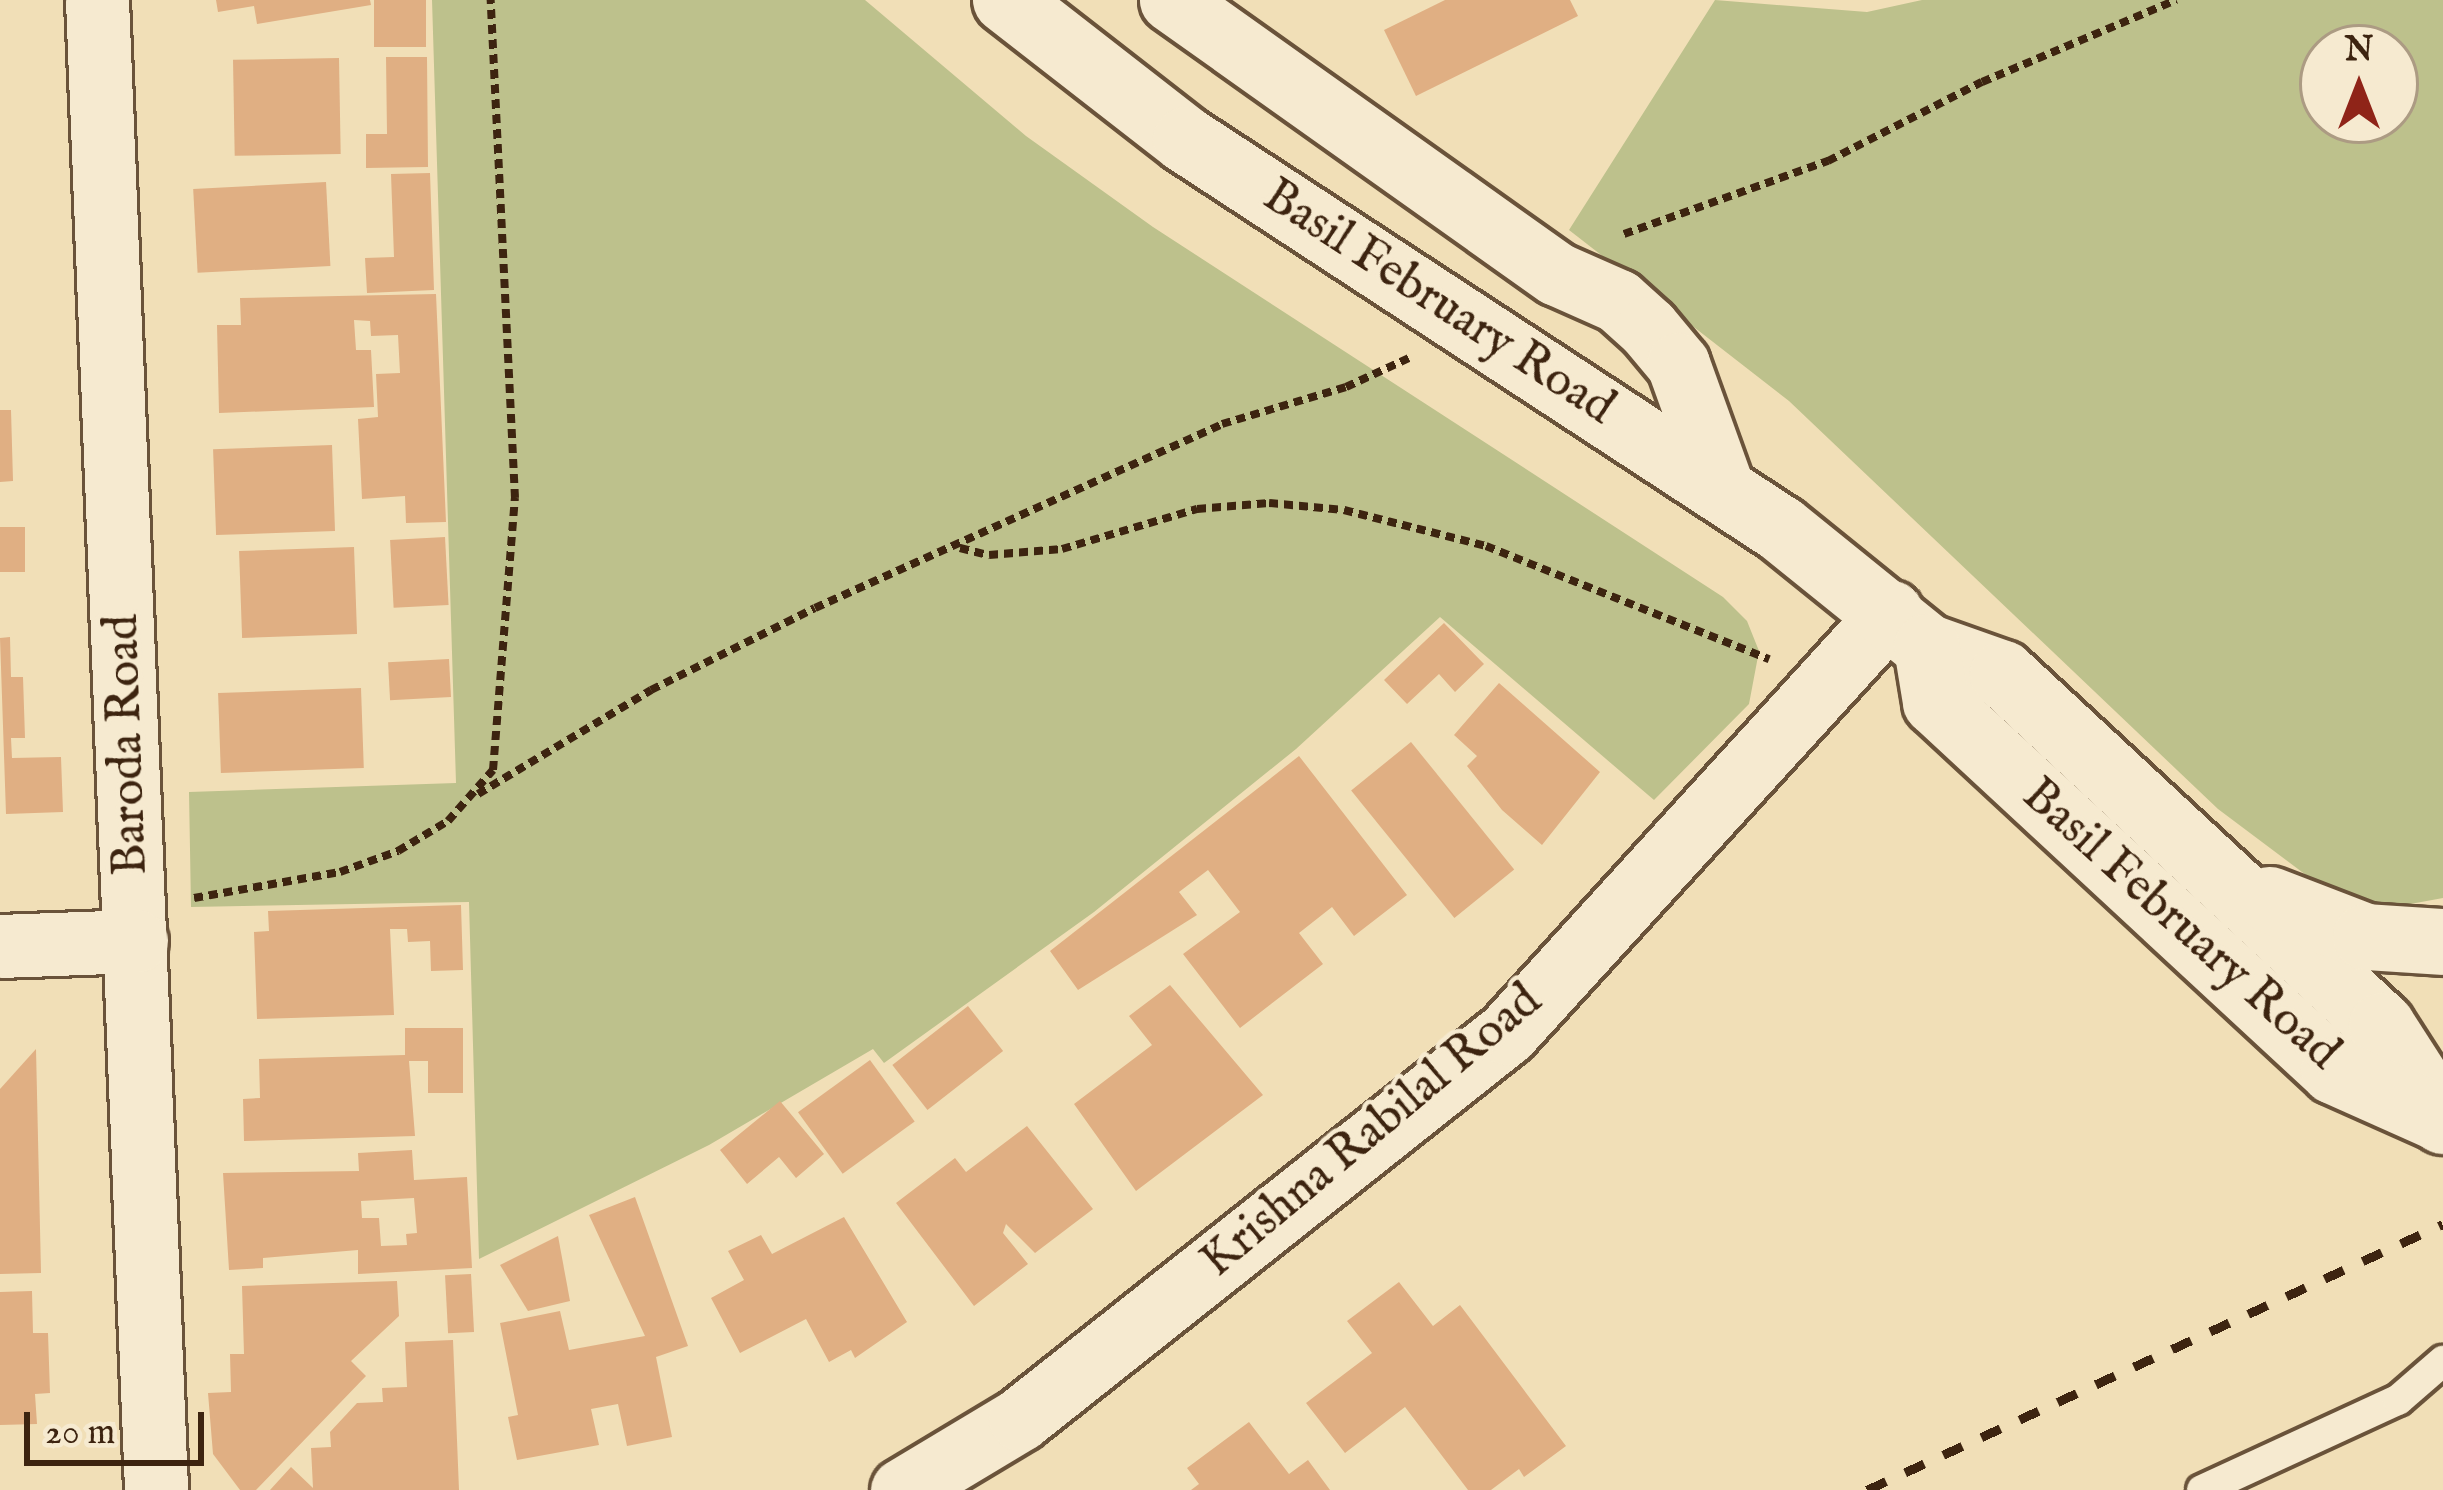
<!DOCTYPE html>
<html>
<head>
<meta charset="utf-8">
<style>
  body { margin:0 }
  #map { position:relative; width:2443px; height:1490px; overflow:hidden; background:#f1dfb7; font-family:"IM FELL English",serif }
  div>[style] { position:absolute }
  .green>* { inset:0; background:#bdc18c }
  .building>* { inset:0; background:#e0af83; transform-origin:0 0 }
  .path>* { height:8px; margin-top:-4px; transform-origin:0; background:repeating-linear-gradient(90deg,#3d2410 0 9px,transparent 0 15px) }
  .roads { filter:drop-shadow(3px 0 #6a533a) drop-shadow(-3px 0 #6a533a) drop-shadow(0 3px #6a533a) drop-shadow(0 -3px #6a533a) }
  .service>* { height:30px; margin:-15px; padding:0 15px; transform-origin:15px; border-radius:15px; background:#f6ead0 }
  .minor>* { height:63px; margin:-31.5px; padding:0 31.5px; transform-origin:31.5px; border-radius:31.5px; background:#f6ead0 }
  .tertiary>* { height:66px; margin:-33px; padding:0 33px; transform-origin:33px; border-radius:33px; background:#f6ead0 }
  .rail>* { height:9px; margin-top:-4.5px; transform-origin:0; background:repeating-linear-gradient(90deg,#3d2410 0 21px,transparent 0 42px) }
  span { translate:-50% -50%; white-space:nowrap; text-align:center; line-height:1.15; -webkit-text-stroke:9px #f6ead0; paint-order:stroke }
  .street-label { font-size:48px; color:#3d2410 }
  .north { position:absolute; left:2299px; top:24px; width:120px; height:120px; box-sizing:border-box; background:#f6ead0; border:3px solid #ac9b83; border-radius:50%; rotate:0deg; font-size:33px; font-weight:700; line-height:48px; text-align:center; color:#3d2410 }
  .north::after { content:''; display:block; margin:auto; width:42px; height:54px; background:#8f2418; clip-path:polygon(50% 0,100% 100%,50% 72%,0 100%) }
  .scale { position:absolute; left:24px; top:1412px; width:180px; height:54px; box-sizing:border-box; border:6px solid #3d2410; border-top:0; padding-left:15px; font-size:36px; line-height:42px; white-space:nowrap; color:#3d2410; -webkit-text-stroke:9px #f6ead0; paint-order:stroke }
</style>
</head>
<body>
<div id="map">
  <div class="green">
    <div style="clip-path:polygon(432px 0,865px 0,1026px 136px,1153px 227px,1723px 597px,1747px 621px,1759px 651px,1749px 704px,1654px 800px,1440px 617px,1296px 749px,1094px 912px,884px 1063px,873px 1049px,709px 1145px,479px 1259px,469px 902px,191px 907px,189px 792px,456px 783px)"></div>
    <div style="clip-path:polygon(evenodd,1715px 0,1867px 12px,1922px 0,2443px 0,2443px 898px,2394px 907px,2362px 902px,2306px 875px,2218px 809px,1789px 401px,1569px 230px,1715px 0,2323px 48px,2395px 48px,2395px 120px,2323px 120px,2323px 48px)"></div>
  </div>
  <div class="building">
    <div style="clip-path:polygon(216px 0,370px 0,371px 5px,257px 24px,254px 6px,218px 12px)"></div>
    <div style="left:374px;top:0;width:52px;height:47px"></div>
    <div style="clip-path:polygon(1445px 0,1570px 0,1578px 16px,1416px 96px,1384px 30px)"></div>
    <div style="clip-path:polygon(386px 57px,427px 57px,428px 167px,366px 168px,366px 134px,387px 134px)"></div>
    <div style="left:339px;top:58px;width:96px;height:106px;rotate:89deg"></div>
    <div style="clip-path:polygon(430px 173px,434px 290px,367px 293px,365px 258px,394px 257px,391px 174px)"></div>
    <div style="left:326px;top:182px;width:84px;height:133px;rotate:87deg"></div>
    <div style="clip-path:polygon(436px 294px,446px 522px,406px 523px,405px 496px,362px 499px,358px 419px,378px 417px,376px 374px,400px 373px,398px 335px,371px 336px,370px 321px,354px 320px,356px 350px,371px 350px,374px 407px,219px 413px,217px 325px,241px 325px,240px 298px)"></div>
    <div style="clip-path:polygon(0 410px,11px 410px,13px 481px,0 482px)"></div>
    <div style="left:332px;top:445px;width:86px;height:119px;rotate:88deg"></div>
    <div style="left:0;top:527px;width:25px;height:45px"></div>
    <div style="left:445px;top:537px;width:68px;height:55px;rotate:87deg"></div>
    <div style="left:354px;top:547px;width:87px;height:115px;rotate:88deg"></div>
    <div style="clip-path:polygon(1444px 623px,1484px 664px,1455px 692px,1439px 674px,1407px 704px,1384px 680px)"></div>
    <div style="clip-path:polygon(10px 637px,11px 677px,23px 677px,25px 738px,11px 738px,12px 758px,61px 757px,63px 812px,6px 814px,0 638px)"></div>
    <div style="left:449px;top:659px;width:38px;height:61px;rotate:87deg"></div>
    <div style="clip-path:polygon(1499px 683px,1600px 772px,1542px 845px,1502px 810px,1467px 766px,1477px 756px,1454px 735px)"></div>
    <div style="left:361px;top:688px;width:80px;height:143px;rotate:88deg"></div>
    <div style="left:1411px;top:742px;width:164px;height:77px;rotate:51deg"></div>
    <div style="clip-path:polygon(1299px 756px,1407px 895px,1354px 936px,1332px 907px,1299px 933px,1323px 964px,1240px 1028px,1183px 954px,1240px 912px,1208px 870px,1179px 892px,1197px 915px,1078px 990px,1050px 951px)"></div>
    <div style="clip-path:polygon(461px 905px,463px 970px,431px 971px,430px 941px,408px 942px,407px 929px,390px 929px,394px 1015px,257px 1019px,254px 932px,269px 931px,268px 911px)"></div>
    <div style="clip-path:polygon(1170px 985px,1263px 1095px,1136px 1191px,1074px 1104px,1152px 1045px,1129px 1016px)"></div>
    <div style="left:968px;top:1006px;width:57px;height:96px;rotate:52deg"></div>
    <div style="clip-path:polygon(405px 1028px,463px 1028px,463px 1093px,428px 1093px,428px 1061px,409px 1061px,415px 1136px,244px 1141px,243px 1099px,260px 1098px,259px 1059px,405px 1055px)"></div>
    <div style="clip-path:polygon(36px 1049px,41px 1273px,0 1274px,0 1089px)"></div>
    <div style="left:870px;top:1060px;width:76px;height:89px;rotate:54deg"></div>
    <div style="clip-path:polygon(780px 1101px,824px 1154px,796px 1178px,779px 1157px,747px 1184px,720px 1150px)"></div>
    <div style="clip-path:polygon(1027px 1126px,1093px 1209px,1035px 1253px,1006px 1224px,1003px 1233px,1028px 1264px,974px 1306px,896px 1203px,955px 1158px,966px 1172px)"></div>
    <div style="clip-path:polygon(evenodd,412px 1150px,414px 1180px,467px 1177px,472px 1268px,358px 1274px,358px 1250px,263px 1258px,263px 1268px,229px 1270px,223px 1173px,359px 1171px,358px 1153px,412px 1150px,414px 1198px,417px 1233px,406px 1234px,407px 1245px,381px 1246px,379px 1218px,362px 1218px,361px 1201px,414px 1198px)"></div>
    <div style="clip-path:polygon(635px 1197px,688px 1346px,656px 1357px,672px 1437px,627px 1446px,618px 1404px,591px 1409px,599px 1445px,517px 1460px,508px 1417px,518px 1415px,500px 1323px,560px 1311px,569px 1350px,645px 1336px,589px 1215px)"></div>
    <div style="clip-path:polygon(844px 1217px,907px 1322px,855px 1358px,851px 1350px,829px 1362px,806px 1319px,740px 1353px,711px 1298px,744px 1280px,728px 1251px,761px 1235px,772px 1254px)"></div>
    <div style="clip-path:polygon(558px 1236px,570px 1301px,528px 1311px,500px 1265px)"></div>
    <div style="left:471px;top:1274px;width:58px;height:26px;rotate:87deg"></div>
    <div style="clip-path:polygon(397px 1281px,399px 1316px,351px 1361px,366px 1376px,256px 1490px,240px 1490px,213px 1454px,208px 1393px,231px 1392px,230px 1354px,244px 1354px,242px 1286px)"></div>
    <div style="clip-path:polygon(1399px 1282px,1433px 1326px,1460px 1305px,1566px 1446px,1524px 1477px,1519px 1469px,1491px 1490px,1468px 1490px,1405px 1407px,1345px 1453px,1306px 1403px,1372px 1353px,1347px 1321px)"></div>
    <div style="clip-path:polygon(32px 1291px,33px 1333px,48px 1333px,50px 1393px,35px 1394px,37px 1424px,0 1425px,0 1292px)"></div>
    <div style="clip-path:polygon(453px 1340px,459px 1490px,270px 1490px,291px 1467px,313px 1488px,311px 1448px,331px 1447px,330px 1432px,357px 1403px,383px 1402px,382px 1388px,407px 1387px,405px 1342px)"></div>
    <div style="clip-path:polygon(1249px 1422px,1289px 1474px,1308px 1460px,1330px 1490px,1191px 1490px,1199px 1484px,1187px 1468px)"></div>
  </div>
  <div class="path">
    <div style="left:1624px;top:234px;width:217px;rotate:-19.7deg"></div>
    <div style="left:1828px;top:161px;width:173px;rotate:-27.2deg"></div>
    <div style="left:1982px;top:82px;width:211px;rotate:-22.9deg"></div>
    <div style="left:960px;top:548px;width:30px;rotate:14deg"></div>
    <div style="left:989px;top:555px;width:73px;rotate:-4.7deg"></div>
    <div style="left:1062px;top:549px;width:141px;rotate:-16.5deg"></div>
    <div style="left:1197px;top:509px;width:72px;rotate:-4.8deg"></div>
    <div style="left:1269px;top:503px;width:75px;rotate:5.3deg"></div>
    <div style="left:1344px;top:510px;width:146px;rotate:14.2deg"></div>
    <div style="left:1486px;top:546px;width:305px;rotate:21.8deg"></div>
    <div style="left:478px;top:794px;width:202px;rotate:-31deg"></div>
    <div style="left:651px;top:690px;width:183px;rotate:-26.6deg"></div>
    <div style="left:815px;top:608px;width:447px;rotate:-24.3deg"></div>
    <div style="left:1222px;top:424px;width:129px;rotate:-16.6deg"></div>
    <div style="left:1346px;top:387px;width:69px;rotate:-24.7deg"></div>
    <div style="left:194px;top:898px;width:148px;rotate:-10.1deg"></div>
    <div style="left:340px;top:872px;width:62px;rotate:-19.9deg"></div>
    <div style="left:398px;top:851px;width:58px;rotate:-31deg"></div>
    <div style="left:448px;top:821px;width:68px;rotate:-48.6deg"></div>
    <div style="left:493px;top:770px;width:273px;rotate:-85.4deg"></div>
    <div style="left:515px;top:498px;width:499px;rotate:-92.8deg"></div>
  </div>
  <div class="roads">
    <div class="service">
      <div style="left:2202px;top:1490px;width:216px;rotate:-24.7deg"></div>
      <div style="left:2398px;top:1400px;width:60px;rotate:-40.9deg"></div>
    </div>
    <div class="minor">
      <div style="left:97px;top:0;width:1491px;rotate:87.73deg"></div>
      <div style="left:1171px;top:0;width:473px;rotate:35.4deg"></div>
      <div style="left:1557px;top:274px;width:67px;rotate:23.9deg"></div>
      <div style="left:1618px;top:301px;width:40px;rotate:42deg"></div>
      <div style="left:1648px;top:328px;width:47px;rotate:50.2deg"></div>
      <div style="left:1678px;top:364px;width:133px;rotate:70.2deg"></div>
      <div style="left:0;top:946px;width:136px;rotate:-2.1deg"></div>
      <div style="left:902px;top:1490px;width:138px;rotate:-31deg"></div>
      <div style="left:1020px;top:1419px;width:621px;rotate:-38.4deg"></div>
      <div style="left:1507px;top:1033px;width:570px;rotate:-47.63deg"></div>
    </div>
    <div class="tertiary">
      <div style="left:1006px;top:0;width:228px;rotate:37.9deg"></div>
      <div style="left:1186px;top:140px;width:711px;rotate:33.18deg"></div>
      <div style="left:1781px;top:529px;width:188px;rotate:38.9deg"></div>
      <div style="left:1927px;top:647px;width:81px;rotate:19.6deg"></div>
      <div style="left:2003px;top:674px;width:517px;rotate:42.88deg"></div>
      <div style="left:2382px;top:1026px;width:113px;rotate:57.3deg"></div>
      <div style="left:1927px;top:647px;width:56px;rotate:80.7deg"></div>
      <div style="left:1936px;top:702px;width:543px;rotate:42.83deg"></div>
      <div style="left:2334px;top:1071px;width:115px;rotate:24.1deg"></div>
      <div style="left:2270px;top:900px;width:103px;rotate:21.1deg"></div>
      <div style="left:2366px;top:937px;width:77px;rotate:3.7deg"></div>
    </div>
  </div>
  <div class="rail">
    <div style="left:1867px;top:1490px;width:634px;rotate:-24.79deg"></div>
  </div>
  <div class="street-label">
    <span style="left:1438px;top:303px;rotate:33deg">Basil February Road</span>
    <span style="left:128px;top:745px;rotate:-92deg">Baroda Road</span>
    <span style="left:2180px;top:925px;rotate:42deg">Basil February Road</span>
    <span style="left:1372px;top:1132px;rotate:-40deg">Krishna Rabilal Road</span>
  </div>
  <div class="north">N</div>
  <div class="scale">20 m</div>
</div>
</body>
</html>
